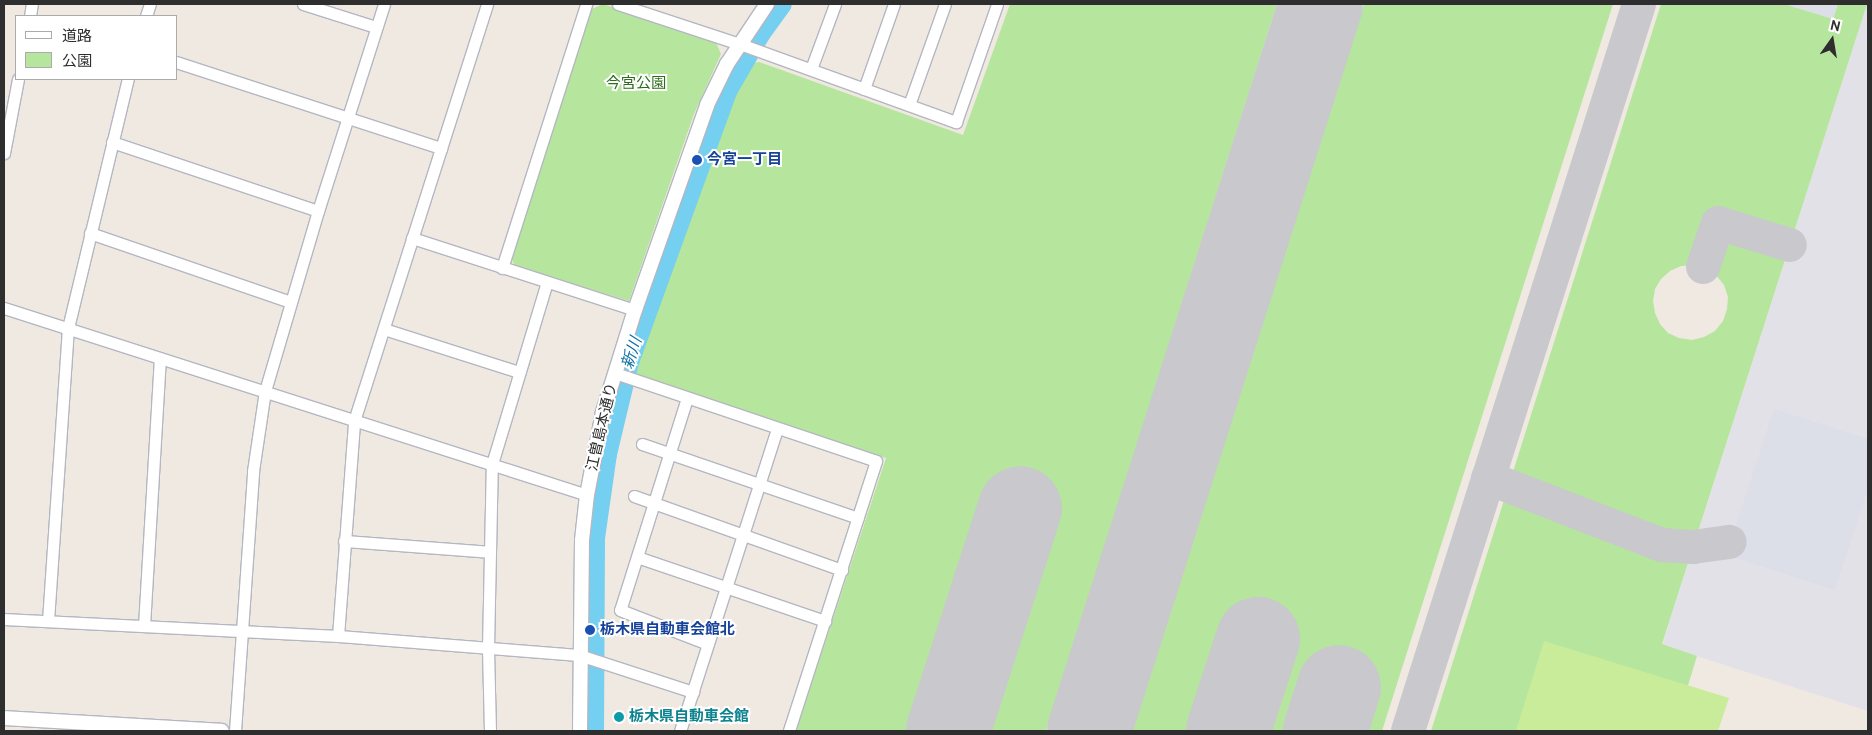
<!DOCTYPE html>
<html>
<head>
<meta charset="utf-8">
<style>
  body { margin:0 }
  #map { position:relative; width:1872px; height:735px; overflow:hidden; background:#efe9e1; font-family:Cabin,"Noto Sans JP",sans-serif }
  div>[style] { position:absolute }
  .industrial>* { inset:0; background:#e3e1e8 }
  .airport>* { inset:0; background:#dcdee8 }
  .green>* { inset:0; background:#b6e59e }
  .pitch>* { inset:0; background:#c9ec9a }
  .river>* { height:22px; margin:-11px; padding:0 11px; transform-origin:11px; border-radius:11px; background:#75cff0 }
  .taxiway>* { height:34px; margin:-17px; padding:0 17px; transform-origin:17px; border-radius:17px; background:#c9c8cc }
  .runway>* { height:84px; margin:-42px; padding:0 42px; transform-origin:42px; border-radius:42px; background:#c9c8cc }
  .roads { filter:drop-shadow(1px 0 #b4b7c1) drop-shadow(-1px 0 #b4b7c1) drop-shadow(0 1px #b4b7c1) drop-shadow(0 -1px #b4b7c1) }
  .minor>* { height:11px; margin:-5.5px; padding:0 5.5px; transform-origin:5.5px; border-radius:5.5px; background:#fff }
  .tertiary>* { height:14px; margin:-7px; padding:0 7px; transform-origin:7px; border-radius:7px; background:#fff }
  .dots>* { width:14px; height:14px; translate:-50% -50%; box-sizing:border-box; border:2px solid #fff; border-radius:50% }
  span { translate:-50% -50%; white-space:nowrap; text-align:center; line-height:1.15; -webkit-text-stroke:4px #fff; paint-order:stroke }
  .park-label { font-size:15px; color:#2c6e1b }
  .transit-label { font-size:15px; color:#164399; font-weight:700 }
  .left { translate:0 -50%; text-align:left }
  .street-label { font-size:15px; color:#2e2e2e }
  .culture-label { font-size:15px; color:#0d838f; font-weight:700 }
  .water-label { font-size:16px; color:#0d6fa3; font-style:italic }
  .frame { position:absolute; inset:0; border:5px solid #2e2e2e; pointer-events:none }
  .legend { position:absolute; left:15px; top:15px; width:162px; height:65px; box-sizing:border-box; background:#fff; border:1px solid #ababab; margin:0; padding:6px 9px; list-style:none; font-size:15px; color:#2e2e2e }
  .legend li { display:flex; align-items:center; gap:10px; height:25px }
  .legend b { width:25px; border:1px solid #ababab }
  .north { position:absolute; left:1807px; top:15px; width:50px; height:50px; -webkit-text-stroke:4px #fff; paint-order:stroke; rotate:13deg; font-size:14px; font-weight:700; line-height:20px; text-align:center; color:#2e2e2e }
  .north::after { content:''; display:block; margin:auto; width:18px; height:22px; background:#2e2e2e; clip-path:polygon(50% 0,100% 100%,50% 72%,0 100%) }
</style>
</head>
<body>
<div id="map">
  <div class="industrial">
    <div style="clip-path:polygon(1867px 4px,1868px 4px,1868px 711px,1662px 645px)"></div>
  </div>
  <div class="airport">
    <div style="clip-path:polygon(1784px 4px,1838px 4px,1833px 19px)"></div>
    <div style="clip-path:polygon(1774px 409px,1868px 439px,1868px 488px,1835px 590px,1726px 555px)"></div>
  </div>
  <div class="green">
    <div style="clip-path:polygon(603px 4px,716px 42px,721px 54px,694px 114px,629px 301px,515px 266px,511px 258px,592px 9px)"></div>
    <div style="clip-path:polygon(1010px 4px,1277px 4px,1046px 731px,796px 731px,886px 458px,638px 378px,633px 370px,742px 71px,751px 63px,759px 62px,963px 135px)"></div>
    <div style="clip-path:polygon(1364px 4px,1613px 4px,1382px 731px,1132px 731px)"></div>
    <div style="clip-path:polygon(evenodd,1661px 4px,1784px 4px,1833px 19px,1838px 4px,1867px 4px,1662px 644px,1697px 656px,1674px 731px,1431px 731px,1661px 4px,1693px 265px,1706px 268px,1716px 275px,1724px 285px,1728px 297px,1727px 309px,1723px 321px,1715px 331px,1704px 337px,1692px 340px,1679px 338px,1668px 333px,1660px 324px,1655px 313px,1653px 301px,1655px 289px,1661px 279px,1670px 271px,1681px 266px,1693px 265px)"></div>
  </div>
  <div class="pitch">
    <div style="clip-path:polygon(1544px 641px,1729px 698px,1718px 731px,1516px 731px)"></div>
  </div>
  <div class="river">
    <div style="left:593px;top:731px;width:193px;rotate:-89.7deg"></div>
    <div style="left:594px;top:538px;width:85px;rotate:-81.9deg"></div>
    <div style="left:606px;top:454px;width:95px;rotate:-76.6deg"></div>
    <div style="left:628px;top:362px;width:288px;rotate:-70.1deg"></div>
    <div style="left:726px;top:91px;width:66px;rotate:-59.9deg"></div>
    <div style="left:759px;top:34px;width:37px;rotate:-54deg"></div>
  </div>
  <div class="taxiway">
    <div style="left:1703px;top:267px;width:46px;rotate:-71.2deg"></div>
    <div style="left:1718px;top:223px;width:75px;rotate:17deg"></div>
    <div style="left:1488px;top:478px;width:186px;rotate:21.1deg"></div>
    <div style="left:1662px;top:545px;width:31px;rotate:4deg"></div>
    <div style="left:1693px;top:547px;width:37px;rotate:-8deg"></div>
    <div style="left:1408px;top:731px;width:763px;rotate:-72.37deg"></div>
  </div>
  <div class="runway">
    <div style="left:948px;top:731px;width:234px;rotate:-72.1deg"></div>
    <div style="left:1089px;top:731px;width:763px;rotate:-72.3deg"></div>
    <div style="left:1228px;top:731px;width:97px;rotate:-71.9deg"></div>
    <div style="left:1325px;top:731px;width:46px;rotate:-72.3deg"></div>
  </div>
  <div class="roads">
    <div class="minor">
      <div style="left:303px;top:4px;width:77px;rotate:17.5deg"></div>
      <div style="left:618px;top:4px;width:128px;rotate:18.2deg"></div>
      <div style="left:740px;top:44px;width:230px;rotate:19.9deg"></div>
      <div style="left:956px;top:122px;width:125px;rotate:-70.8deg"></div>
      <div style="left:30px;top:16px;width:12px;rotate:-81deg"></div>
      <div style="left:146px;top:16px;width:13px;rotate:-72deg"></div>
      <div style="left:176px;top:62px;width:279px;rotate:18deg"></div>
      <div style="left:811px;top:69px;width:69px;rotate:-69.7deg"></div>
      <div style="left:864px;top:89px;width:90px;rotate:-70.6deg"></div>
      <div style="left:909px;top:105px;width:107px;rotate:-70.4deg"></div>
      <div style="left:112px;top:142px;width:217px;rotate:18.5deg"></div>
      <div style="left:4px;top:153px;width:75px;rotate:-79.3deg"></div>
      <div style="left:90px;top:233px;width:212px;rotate:19deg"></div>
      <div style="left:412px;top:238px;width:234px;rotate:17.9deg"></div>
      <div style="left:502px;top:268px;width:277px;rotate:-72.3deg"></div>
      <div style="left:4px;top:308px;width:612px;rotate:17.78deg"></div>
      <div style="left:384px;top:329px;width:142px;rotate:17.7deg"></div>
      <div style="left:615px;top:373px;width:275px;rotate:18.6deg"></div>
      <div style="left:876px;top:461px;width:284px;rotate:107.9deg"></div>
      <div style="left:687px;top:398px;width:222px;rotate:107.5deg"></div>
      <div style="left:620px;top:610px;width:94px;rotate:21.1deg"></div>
      <div style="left:642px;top:444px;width:228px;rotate:18.9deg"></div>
      <div style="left:634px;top:496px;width:221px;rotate:19.6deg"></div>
      <div style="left:344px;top:541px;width:146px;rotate:4.3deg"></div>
      <div style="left:637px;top:557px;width:199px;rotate:18.8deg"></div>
      <div style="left:4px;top:619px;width:334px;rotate:2.9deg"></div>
      <div style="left:338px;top:636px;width:242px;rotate:4.5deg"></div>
      <div style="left:579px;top:655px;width:120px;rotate:18deg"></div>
      <div style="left:48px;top:621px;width:294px;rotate:-86.1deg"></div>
      <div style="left:68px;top:328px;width:256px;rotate:-76.5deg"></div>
      <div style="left:144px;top:626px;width:267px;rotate:-86.6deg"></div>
      <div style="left:338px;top:636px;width:216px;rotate:-85.7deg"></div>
      <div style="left:354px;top:421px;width:438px;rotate:-72.3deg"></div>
      <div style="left:235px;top:731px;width:261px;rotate:-86deg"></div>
      <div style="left:253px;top:471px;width:81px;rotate:-81.5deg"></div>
      <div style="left:265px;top:391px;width:188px;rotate:-73.6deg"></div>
      <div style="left:318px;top:211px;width:217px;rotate:-72.3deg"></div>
      <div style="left:490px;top:731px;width:83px;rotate:-91.4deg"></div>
      <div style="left:488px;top:648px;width:184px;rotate:-88.8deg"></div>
      <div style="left:492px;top:464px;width:190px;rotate:-73.2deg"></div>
      <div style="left:680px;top:731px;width:317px;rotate:-72.2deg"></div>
    </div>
    <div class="tertiary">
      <div style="left:4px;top:718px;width:218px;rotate:3.4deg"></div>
      <div style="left:580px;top:731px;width:191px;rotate:-89.4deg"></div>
      <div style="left:582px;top:540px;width:45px;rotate:-83.7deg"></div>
      <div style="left:587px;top:495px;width:85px;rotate:-79.1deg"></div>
      <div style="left:603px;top:412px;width:107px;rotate:-72.6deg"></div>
      <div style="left:635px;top:310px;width:217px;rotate:-70.6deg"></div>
      <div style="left:707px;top:105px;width:46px;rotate:-64deg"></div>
      <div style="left:727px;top:64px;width:72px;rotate:-56.3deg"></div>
    </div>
  </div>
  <div class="dots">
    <div style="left:697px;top:160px;background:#1a4fb4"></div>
    <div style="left:590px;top:630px;background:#1a4fb4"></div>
    <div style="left:619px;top:717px;background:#0f9aa8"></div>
  </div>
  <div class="park-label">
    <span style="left:636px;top:84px">今宮公園</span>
  </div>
  <div class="transit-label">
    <span class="left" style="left:707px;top:160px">今宮一丁目</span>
    <span class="left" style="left:600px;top:630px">栃木県自動車会館北</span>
  </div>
  <div class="street-label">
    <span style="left:602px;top:427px;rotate:-77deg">江曽島本通り</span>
  </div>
  <div class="culture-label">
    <span class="left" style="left:629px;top:717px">栃木県自動車会館</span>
  </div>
  <div class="water-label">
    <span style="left:632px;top:353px;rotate:-72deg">新川</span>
  </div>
  <div class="frame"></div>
  <ul class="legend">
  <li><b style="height:6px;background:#fff"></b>道路</li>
  <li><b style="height:14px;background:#b6e59e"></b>公園</li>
  </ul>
  <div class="north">N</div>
</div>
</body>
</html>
